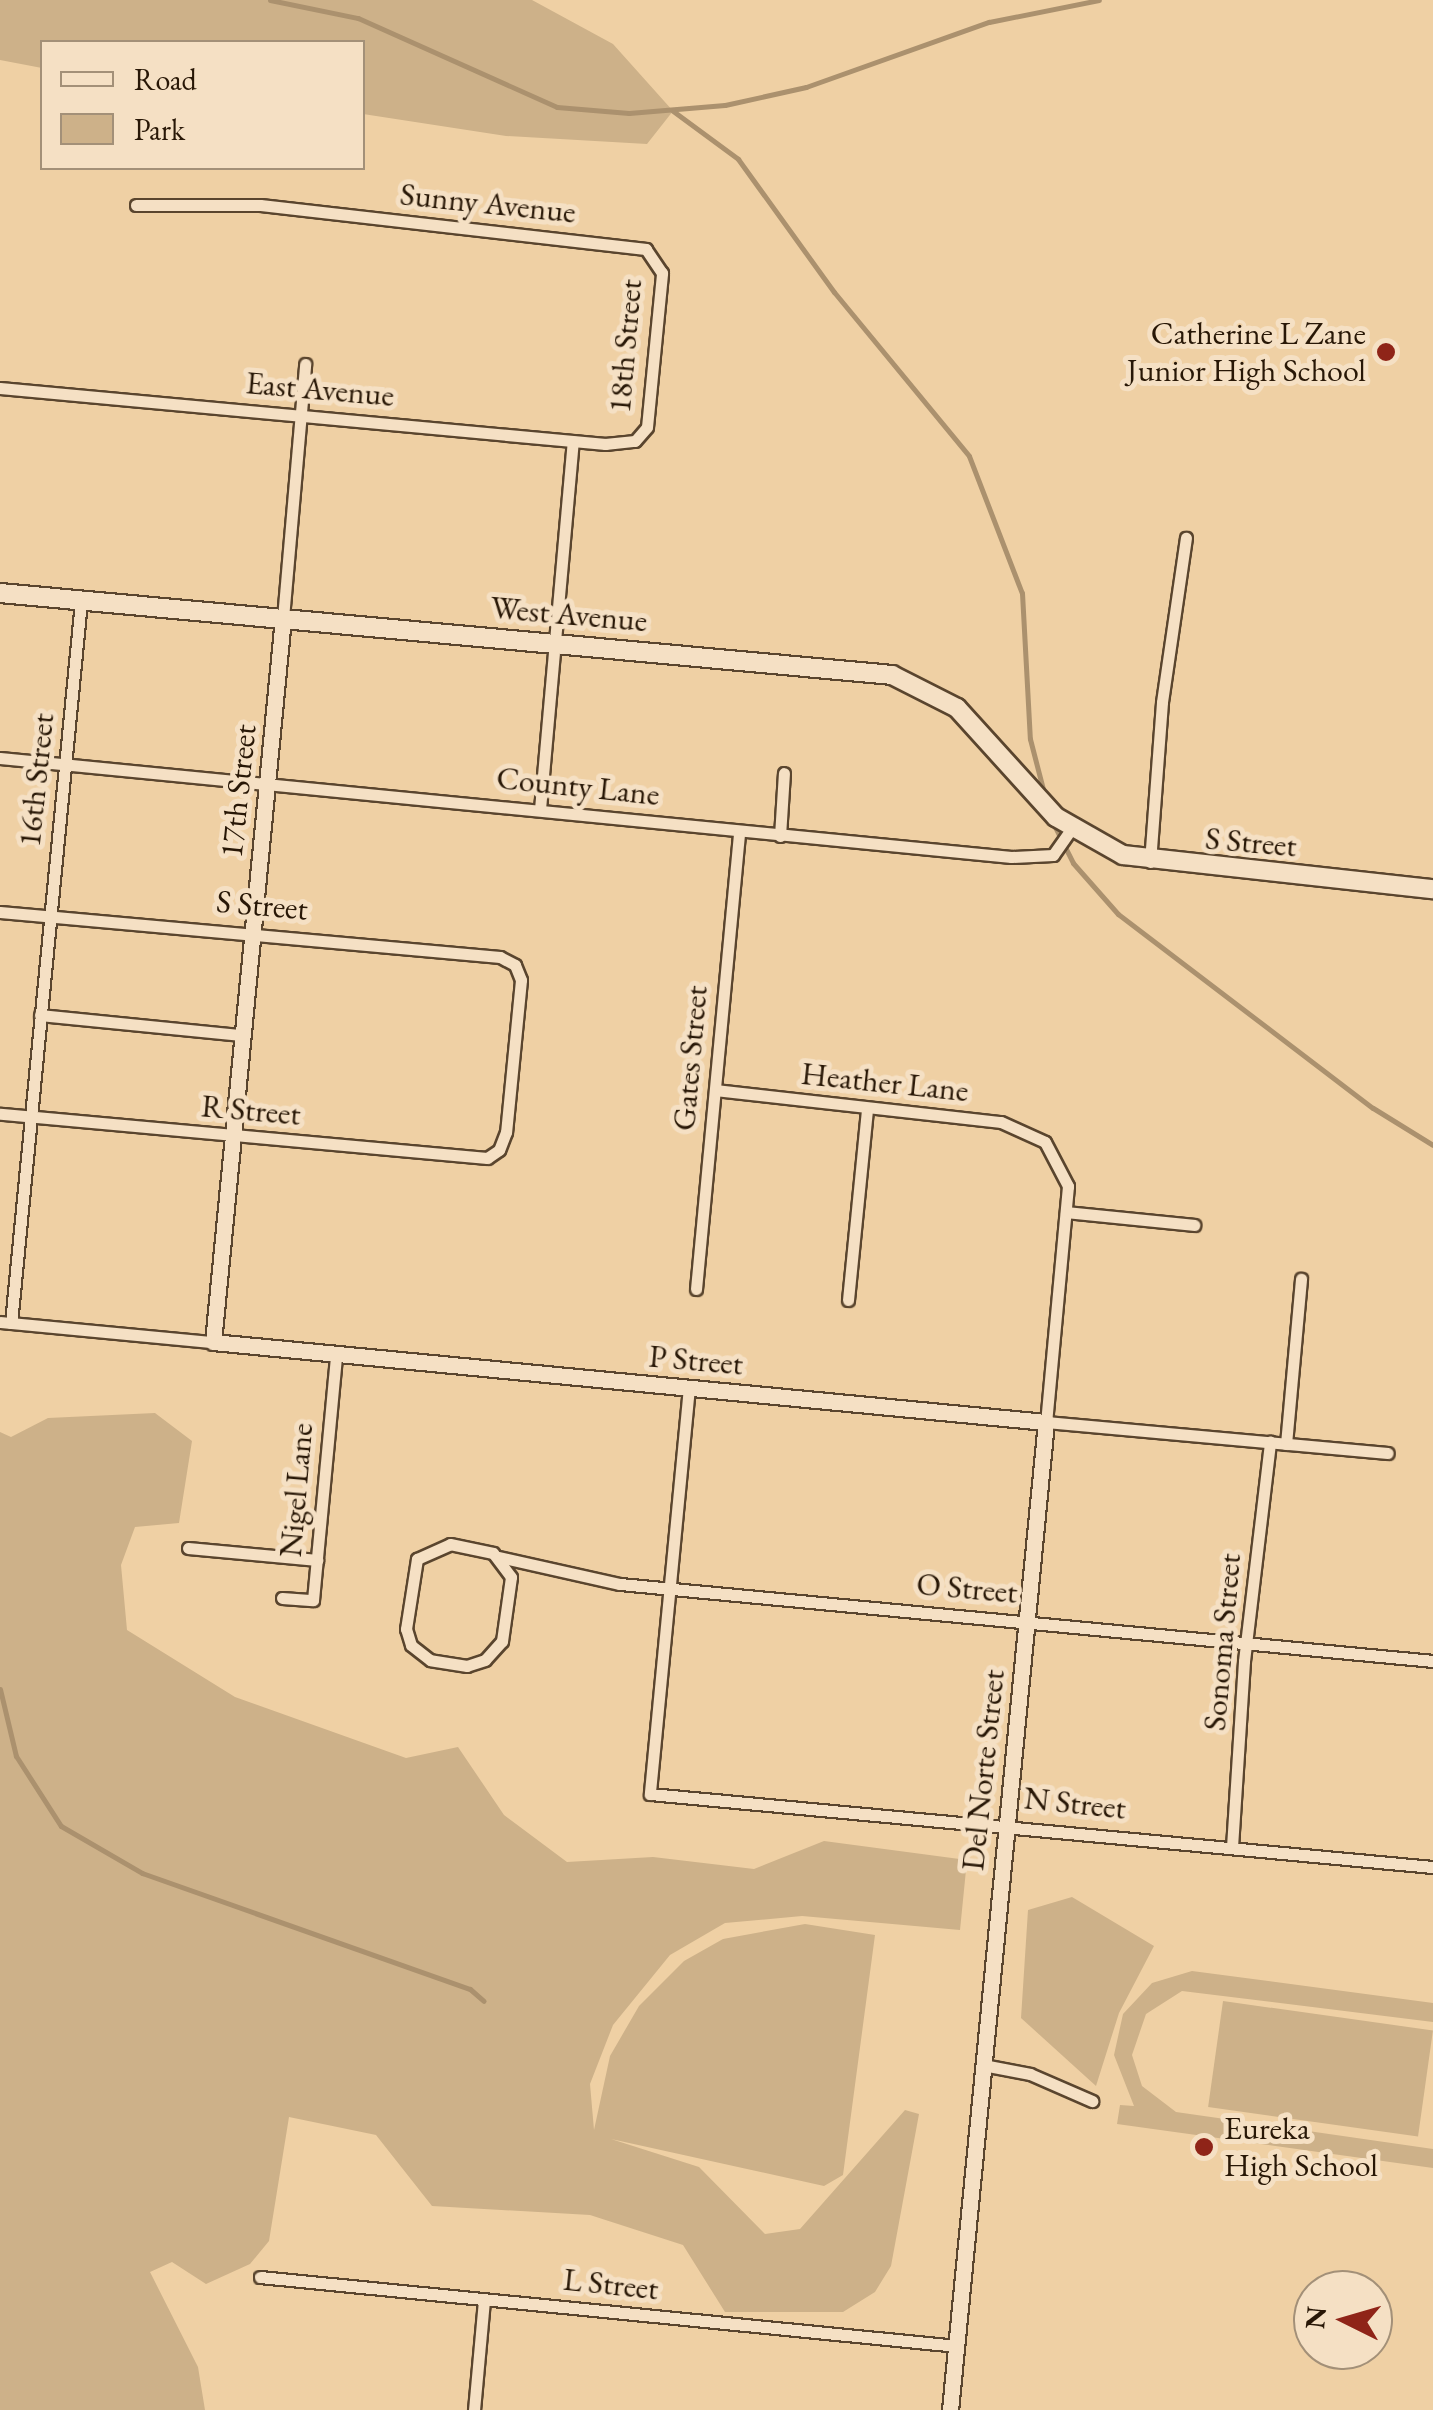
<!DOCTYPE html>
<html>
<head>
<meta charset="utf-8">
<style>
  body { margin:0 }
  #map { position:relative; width:1433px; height:2410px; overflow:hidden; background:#efd0a4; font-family:"EB Garamond",serif }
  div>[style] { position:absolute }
  .green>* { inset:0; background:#cdb189; transform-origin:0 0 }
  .stream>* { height:5px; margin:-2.5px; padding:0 2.5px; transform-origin:2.5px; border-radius:2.5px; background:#ab916e }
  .roads { filter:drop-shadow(2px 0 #5a452e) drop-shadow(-2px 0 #5a452e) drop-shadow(0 2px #5a452e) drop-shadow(0 -2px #5a452e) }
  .minor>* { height:11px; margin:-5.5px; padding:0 5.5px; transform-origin:5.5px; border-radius:5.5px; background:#f5e0c4 }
  .tertiary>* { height:15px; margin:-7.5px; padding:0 7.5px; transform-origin:7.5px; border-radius:7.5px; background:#f5e0c4 }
  .secondary>* { height:18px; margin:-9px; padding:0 9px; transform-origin:9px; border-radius:9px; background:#f5e0c4 }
  .dots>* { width:28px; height:28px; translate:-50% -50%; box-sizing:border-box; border:5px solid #f5e0c4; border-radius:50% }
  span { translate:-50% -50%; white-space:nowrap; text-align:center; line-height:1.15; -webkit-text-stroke:10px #f5e0c4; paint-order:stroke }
  .street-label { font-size:32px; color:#281706 }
  .poi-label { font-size:32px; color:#281706 }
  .right { translate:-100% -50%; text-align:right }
  .left { translate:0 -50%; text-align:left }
  .legend { position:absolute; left:40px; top:40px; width:325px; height:130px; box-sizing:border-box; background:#f5e0c4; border:2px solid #a39078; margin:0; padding:12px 18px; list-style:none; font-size:30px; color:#281706 }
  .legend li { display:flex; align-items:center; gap:20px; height:50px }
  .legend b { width:50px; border:2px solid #a39078 }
  .north { position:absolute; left:1293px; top:2270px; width:100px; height:100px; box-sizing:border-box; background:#f5e0c4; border:2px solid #a39078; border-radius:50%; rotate:275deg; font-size:28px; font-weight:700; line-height:40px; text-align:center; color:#281706 }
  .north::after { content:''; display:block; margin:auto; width:35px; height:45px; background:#8f2418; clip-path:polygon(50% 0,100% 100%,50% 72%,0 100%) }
</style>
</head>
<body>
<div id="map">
  <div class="green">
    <div style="clip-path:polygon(0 0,532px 0,613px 44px,673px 111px,647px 144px,506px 136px,363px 114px,362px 42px,42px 42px,42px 68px,0 60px)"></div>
    <div style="clip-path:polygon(155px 1413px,192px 1441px,179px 1523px,135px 1527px,121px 1565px,127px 1630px,235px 1697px,406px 1758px,458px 1747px,504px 1815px,567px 1862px,653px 1857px,754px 1869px,824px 1841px,967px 1860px,960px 1930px,802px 1916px,725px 1923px,670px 1955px,613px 2025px,590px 2084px,594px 2130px,610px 2056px,639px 2006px,684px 1961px,723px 1939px,805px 1924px,875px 1935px,843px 2175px,824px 2186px,611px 2139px,699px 2167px,765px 2234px,800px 2229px,905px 2110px,919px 2114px,891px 2266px,875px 2292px,843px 2312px,725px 2312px,683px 2245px,590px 2215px,432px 2206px,376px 2135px,289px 2117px,269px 2241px,250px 2264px,206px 2284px,172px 2262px,150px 2272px,198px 2367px,205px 2410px,0 2410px,0 1432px,11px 1437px,48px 1418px)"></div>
    <div style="clip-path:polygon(1072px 1897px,1154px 1946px,1119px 2013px,1096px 2086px,1021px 2018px,1028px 1910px)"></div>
    <div style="clip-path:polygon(1192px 1971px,1433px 2003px,1433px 2022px,1182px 1991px,1146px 2014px,1132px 2055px,1142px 2086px,1176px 2112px,1433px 2149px,1433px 2168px,1117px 2124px,1120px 2105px,1134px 2106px,1114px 2055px,1123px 2014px,1152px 1983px)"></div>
    <div style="left:1223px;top:2001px;width:212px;height:107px;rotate:8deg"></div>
  </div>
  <div class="stream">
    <div style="left:270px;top:0;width:90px;rotate:11.6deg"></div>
    <div style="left:358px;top:18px;width:218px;rotate:24.1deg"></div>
    <div style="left:557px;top:107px;width:72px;rotate:4.8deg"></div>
    <div style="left:629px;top:113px;width:96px;rotate:-4.8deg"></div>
    <div style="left:725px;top:105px;width:83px;rotate:-12.5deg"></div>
    <div style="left:806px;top:87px;width:194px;rotate:-19.6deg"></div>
    <div style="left:989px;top:22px;width:112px;rotate:-11.3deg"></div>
    <div style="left:673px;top:111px;width:81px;rotate:36.4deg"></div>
    <div style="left:738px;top:159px;width:164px;rotate:54.2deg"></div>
    <div style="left:834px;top:292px;width:212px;rotate:50.5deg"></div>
    <div style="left:969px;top:456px;width:147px;rotate:68.9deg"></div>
    <div style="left:1022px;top:593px;width:146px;rotate:86.9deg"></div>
    <div style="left:1030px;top:739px;width:56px;rotate:75.5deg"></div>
    <div style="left:1053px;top:823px;width:45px;rotate:63.4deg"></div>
    <div style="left:1073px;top:863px;width:68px;rotate:48.6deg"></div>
    <div style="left:1118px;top:914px;width:320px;rotate:37.3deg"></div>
    <div style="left:1373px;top:1108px;width:70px;rotate:31.7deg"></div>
    <div style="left:0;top:1689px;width:69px;rotate:76.6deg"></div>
    <div style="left:16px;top:1756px;width:83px;rotate:57.3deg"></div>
    <div style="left:61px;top:1826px;width:94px;rotate:30.1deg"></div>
    <div style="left:142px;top:1873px;width:348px;rotate:19.5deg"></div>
    <div style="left:470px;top:1989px;width:18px;rotate:41deg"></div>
  </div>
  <div class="roads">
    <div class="minor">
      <div style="left:0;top:388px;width:608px;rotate:5.29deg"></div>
      <div style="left:605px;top:444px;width:30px;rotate:-6deg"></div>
      <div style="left:635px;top:441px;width:18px;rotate:-49deg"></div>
      <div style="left:647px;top:427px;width:155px;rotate:-84.4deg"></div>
      <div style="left:662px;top:273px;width:29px;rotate:-124deg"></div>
      <div style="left:646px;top:249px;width:388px;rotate:-173.5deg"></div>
      <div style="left:260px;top:205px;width:124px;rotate:180deg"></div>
      <div style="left:283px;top:618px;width:255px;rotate:-85deg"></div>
      <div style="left:0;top:758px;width:1016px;rotate:5.59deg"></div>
      <div style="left:1011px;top:857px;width:42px;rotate:-2.7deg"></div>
      <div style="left:1053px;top:855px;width:32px;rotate:-55deg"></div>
      <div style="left:540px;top:809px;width:369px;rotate:-84.9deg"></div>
      <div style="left:780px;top:836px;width:63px;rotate:-86.4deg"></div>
      <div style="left:1150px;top:862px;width:160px;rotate:-85.7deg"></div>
      <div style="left:1162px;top:702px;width:166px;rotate:-81.7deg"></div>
      <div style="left:0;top:912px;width:502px;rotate:5.14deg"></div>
      <div style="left:500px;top:957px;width:17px;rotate:28deg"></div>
      <div style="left:515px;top:965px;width:16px;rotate:68deg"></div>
      <div style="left:521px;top:980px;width:153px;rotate:95.6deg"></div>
      <div style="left:506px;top:1132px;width:19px;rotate:111deg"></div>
      <div style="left:499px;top:1150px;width:14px;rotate:146deg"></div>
      <div style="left:487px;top:1158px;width:489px;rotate:-174.8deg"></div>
      <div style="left:40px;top:1015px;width:202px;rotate:5.7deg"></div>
      <div style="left:715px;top:1090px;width:288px;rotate:6.4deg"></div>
      <div style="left:1001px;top:1122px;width:48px;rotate:24.4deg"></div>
      <div style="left:1045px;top:1142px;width:50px;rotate:62.4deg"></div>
      <div style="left:1068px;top:1186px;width:237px;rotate:95.3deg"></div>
      <div style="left:1046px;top:1422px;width:343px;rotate:5.2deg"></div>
      <div style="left:1066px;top:1212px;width:129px;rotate:5.8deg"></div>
      <div style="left:696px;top:1289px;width:460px;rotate:-84.6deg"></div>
      <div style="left:848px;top:1300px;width:192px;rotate:-84.3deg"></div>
      <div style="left:0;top:1322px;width:214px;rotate:5.4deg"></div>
      <div style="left:11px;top:1323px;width:725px;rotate:-84.46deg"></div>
      <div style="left:689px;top:1387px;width:409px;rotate:95.5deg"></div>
      <div style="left:650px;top:1794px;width:786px;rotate:5.33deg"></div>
      <div style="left:1286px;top:1444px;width:166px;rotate:-84.8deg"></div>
      <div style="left:450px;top:1544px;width:44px;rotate:11.8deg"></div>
      <div style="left:493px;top:1553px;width:30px;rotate:53deg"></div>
      <div style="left:511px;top:1577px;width:65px;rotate:98deg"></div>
      <div style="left:502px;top:1641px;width:25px;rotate:132deg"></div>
      <div style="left:485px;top:1660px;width:19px;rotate:162deg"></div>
      <div style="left:467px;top:1666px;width:37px;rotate:-171deg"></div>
      <div style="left:430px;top:1660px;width:24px;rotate:-142deg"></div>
      <div style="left:411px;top:1645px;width:17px;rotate:-107deg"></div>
      <div style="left:406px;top:1629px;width:71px;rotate:-81.1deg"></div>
      <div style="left:417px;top:1559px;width:36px;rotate:-24deg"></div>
      <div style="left:188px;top:1548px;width:130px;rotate:5.3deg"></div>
      <div style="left:499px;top:1557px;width:124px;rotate:12.6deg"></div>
      <div style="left:620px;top:1584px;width:817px;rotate:5.41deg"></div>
      <div style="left:282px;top:1598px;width:31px;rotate:4deg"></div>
      <div style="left:313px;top:1600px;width:246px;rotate:-84.6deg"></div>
      <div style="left:1232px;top:1847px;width:186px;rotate:-86.3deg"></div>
      <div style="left:1244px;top:1661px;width:221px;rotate:-83.2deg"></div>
      <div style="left:983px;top:2065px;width:48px;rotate:10.8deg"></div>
      <div style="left:1030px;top:2074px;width:68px;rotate:23.5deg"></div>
      <div style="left:260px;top:2277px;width:700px;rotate:5.65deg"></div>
      <div style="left:474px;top:2410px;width:110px;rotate:-84.8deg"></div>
    </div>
    <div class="tertiary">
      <div style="left:283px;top:618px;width:727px;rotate:95.52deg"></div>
      <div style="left:213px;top:1342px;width:837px;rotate:5.49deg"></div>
      <div style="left:1046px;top:1422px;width:993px;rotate:95.55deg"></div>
    </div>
    <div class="secondary">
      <div style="left:0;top:593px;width:896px;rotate:5.25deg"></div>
      <div style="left:892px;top:675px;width:73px;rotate:26.9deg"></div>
      <div style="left:957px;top:708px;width:147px;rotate:47.8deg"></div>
      <div style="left:1056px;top:817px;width:77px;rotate:29.6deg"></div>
      <div style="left:1123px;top:855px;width:312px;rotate:6.3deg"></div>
    </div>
  </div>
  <div class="dots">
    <div style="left:1386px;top:352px;background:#8f2418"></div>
    <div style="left:1204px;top:2147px;background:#8f2418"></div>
  </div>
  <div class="street-label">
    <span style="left:488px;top:203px;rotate:6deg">Sunny Avenue</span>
    <span style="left:625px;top:346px;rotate:-85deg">18th Street</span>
    <span style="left:320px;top:389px;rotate:5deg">East Avenue</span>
    <span style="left:569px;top:614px;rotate:5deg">West Avenue</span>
    <span style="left:36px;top:780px;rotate:-84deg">16th Street</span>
    <span style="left:578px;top:786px;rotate:6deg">County Lane</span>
    <span style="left:238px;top:791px;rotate:-84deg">17th Street</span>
    <span style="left:1251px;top:842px;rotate:5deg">S Street</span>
    <span style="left:262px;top:905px;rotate:5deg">S Street</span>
    <span style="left:690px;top:1058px;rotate:-85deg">Gates Street</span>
    <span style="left:885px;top:1082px;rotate:6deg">Heather Lane</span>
    <span style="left:251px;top:1110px;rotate:5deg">R Street</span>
    <span style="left:696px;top:1360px;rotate:5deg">P Street</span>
    <span style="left:296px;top:1490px;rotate:-85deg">Nigel Lane</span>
    <span style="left:967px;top:1588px;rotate:5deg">O Street</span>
    <span style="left:1222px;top:1642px;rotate:-85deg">Sonoma Street</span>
    <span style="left:983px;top:1770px;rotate:-84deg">Del Norte Street</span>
    <span style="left:1075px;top:1803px;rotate:6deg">N Street</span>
    <span style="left:611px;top:2284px;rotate:6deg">L Street</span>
  </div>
  <div class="poi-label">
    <span class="right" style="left:1366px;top:352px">Catherine L Zane<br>Junior High School</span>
    <span class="left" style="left:1224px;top:2147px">Eureka<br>High School</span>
  </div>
  <ul class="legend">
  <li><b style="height:12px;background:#f5e0c4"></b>Road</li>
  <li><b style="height:28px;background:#cdb189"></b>Park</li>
  </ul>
  <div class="north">N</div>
</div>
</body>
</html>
